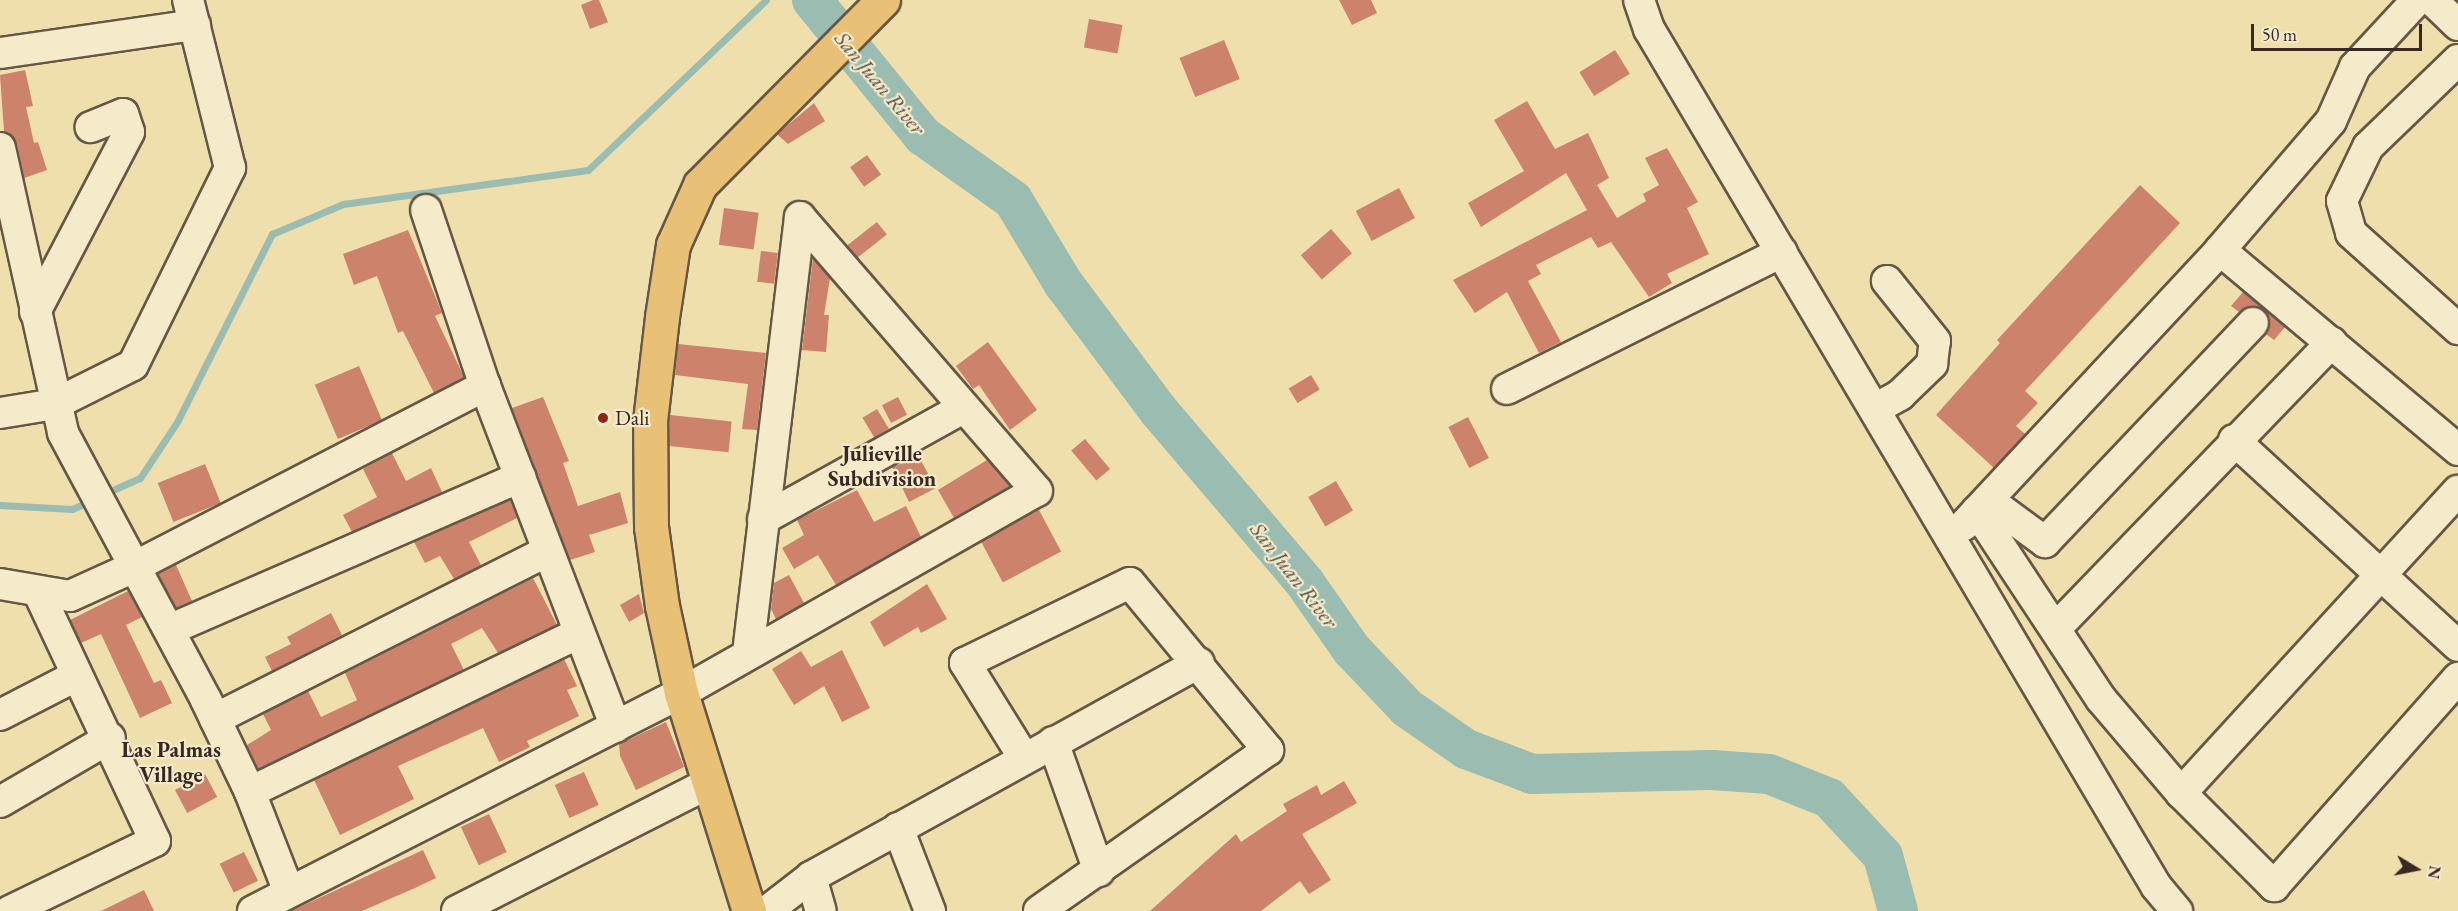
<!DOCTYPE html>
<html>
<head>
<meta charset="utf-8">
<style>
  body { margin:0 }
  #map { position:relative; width:2458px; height:911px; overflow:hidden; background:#efdfad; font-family:"EB Garamond",serif }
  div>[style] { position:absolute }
  .stream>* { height:7px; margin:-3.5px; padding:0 3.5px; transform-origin:3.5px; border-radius:3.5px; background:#9bbcb1 }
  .river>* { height:40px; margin:-20px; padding:0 20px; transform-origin:20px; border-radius:20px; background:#9bbcb1 }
  .building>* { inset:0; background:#cd826b; transform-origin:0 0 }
  .roads { filter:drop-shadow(2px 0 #665646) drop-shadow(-2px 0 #665646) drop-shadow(0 2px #665646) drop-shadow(0 -2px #665646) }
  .minor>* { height:30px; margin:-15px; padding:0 15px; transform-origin:15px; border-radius:15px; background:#f5eaca }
  .major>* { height:33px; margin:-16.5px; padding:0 16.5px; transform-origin:16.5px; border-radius:16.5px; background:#e8c076 }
  .dots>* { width:16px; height:16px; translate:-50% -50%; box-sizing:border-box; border:3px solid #f5eaca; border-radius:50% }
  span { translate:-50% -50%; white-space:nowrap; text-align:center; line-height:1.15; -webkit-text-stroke:4.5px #f5eaca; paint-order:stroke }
  .poi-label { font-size:21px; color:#382823 }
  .left { translate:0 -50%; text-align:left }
  .water-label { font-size:22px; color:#514d46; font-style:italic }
  .neighbourhood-label { font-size:22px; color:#382823; font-weight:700 }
  .north { position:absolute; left:2386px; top:839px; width:60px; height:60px; -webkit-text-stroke:4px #f5eaca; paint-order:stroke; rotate:100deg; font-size:16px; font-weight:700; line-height:24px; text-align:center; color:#382823 }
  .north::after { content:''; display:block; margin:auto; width:21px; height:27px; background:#382823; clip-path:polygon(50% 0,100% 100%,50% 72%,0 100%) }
  .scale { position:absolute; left:2251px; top:24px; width:171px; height:27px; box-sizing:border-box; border:3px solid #382823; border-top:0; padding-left:8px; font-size:18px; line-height:21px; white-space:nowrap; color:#382823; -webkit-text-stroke:4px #f5eaca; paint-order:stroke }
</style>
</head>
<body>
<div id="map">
  <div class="stream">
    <div style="left:115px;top:489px;width:27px;rotate:-24deg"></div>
    <div style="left:140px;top:478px;width:67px;rotate:-56.5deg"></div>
    <div style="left:177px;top:422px;width:211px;rotate:-63.2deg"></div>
    <div style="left:272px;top:234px;width:77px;rotate:-22.9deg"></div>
    <div style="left:343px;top:204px;width:247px;rotate:-7.9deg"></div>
    <div style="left:588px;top:170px;width:246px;rotate:-43.7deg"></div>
    <div style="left:0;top:505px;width:72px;rotate:3.2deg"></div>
    <div style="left:72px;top:509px;width:10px;rotate:-24deg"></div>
  </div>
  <div class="river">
    <div style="left:812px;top:0;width:176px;rotate:50.8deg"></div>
    <div style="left:923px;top:136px;width:110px;rotate:35.4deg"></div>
    <div style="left:1013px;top:200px;width:97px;rotate:58.9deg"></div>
    <div style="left:1063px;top:283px;width:159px;rotate:53.2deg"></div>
    <div style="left:1158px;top:410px;width:227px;rotate:49.6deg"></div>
    <div style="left:1305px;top:583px;width:82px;rotate:55deg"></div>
    <div style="left:1352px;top:650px;width:80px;rotate:46.5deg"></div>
    <div style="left:1407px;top:708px;width:72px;rotate:34.8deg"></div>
    <div style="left:1466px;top:749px;width:71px;rotate:20.7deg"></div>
    <div style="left:1532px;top:774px;width:180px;rotate:-1.3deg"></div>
    <div style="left:1712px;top:770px;width:57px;rotate:4deg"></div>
    <div style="left:1769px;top:774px;width:65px;rotate:21.8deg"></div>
    <div style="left:1829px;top:798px;width:79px;rotate:47deg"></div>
    <div style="left:1883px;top:856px;width:57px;rotate:74.7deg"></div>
  </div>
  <div class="building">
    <div style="clip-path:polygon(593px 0,599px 0,608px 22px,590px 29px,581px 5px)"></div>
    <div style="clip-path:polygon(1339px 0,1371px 0,1377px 13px,1352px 25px)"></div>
    <div style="left:1089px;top:19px;width:34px;height:29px;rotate:10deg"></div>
    <div style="left:1224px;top:40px;width:42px;height:48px;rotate:68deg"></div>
    <div style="left:1615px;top:50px;width:28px;height:42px;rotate:58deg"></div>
    <div style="clip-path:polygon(25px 70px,33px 106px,26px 107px,34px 143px,38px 142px,47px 170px,24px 178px,17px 144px,4px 131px,0 75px)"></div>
    <div style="clip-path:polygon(1527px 101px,1555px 149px,1588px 133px,1609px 178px,1597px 185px,1617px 218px,1646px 201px,1643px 194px,1659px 185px,1645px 158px,1667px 148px,1698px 202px,1687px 208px,1709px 254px,1667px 274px,1672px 283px,1649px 297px,1611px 242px,1598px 248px,1591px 237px,1536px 265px,1541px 274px,1528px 281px,1561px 342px,1539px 353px,1507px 292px,1475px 313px,1453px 280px,1587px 210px,1566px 173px,1481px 227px,1468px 203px,1524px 171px,1494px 120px)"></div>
    <div style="clip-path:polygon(814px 103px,825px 121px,788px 144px,777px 134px)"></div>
    <div style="left:867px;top:155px;width:24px;height:21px;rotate:54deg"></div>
    <div style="clip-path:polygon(2140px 185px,2180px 223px,2025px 391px,2038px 403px,2016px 426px,2025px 434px,1994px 468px,1936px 415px,2000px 343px,1997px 340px)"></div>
    <div style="left:1399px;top:188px;width:34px;height:49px;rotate:62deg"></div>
    <div style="left:724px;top:208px;width:35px;height:37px;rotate:8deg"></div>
    <div style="left:877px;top:222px;width:16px;height:38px;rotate:52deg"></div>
    <div style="left:1331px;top:229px;width:32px;height:40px;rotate:49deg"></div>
    <div style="clip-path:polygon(408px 230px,442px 313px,435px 316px,464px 377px,434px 393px,403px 331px,398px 333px,377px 276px,354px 285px,343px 254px)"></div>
    <div style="left:761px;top:251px;width:17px;height:31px;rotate:7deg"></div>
    <div style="clip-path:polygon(813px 258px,830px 278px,824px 315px,829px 315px,826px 352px,802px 350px)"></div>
    <div style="clip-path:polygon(2243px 292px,2285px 327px,2274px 340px,2266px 334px,2270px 319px,2264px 310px,2249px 306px,2239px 312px,2231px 306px)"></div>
    <div style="clip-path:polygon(988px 342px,1037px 410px,1010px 430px,979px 385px,973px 389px,956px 366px)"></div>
    <div style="clip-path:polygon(678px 344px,766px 353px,757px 430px,742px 429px,748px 384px,675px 375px)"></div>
    <div style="left:359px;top:366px;width:59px;height:48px;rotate:67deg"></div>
    <div style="left:1311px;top:375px;width:17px;height:26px;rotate:59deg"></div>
    <div style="clip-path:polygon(543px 397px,569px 461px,563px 463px,578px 506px,620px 492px,628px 523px,589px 535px,595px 552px,570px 560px,512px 408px)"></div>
    <div style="left:898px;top:397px;width:20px;height:18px;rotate:63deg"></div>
    <div style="left:877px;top:409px;width:23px;height:17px;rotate:59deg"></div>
    <div style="left:670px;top:415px;width:62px;height:31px;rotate:6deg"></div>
    <div style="left:1468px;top:417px;width:46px;height:22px;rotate:63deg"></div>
    <div style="left:1085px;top:439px;width:39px;height:18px;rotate:50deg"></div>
    <div style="clip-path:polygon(392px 453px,406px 481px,431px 468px,442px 492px,352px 532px,343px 515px,377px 497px,363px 469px)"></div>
    <div style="clip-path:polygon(919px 457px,936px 488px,909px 502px,892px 467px)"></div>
    <div style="clip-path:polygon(987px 460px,1010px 486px,954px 518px,938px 490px)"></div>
    <div style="left:205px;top:464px;width:42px;height:51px;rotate:68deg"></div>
    <div style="left:1336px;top:481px;width:34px;height:32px;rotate:60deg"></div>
    <div style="clip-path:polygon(857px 490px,874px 522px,906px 506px,921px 537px,836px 585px,818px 555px,794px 569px,782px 548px,804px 535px,797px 520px)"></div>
    <div style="clip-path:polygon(510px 500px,517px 518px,469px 542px,481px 565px,454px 579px,440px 556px,425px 563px,414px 542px)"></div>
    <div style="left:1039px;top:510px;width:47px;height:66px;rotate:62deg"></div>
    <div style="clip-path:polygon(176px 565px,192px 601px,176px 608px,158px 574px)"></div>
    <div style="clip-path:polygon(789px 575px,804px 603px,776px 619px,771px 609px,774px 583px)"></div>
    <div style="clip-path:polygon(533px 578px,557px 625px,498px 653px,482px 628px,451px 644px,464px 670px,258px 769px,247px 745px,271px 730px,263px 714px,308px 691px,321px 717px,357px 700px,345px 673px)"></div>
    <div style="clip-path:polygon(927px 584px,947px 619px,921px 633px,918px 627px,884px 647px,870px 622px)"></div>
    <div style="clip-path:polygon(128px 591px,142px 617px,126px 625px,154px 683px,161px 680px,172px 703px,140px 718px,101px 634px,81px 643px,70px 620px)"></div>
    <div style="clip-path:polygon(639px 594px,644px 613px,629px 622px,620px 605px)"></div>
    <div style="clip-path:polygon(331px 613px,342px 635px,272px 671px,265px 657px,291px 644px,287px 637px)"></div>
    <div style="clip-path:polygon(842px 650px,870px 708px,842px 722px,824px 686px,794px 705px,772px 669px,801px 651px,811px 667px)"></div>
    <div style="clip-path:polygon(564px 659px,577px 686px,567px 690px,579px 716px,527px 741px,530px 747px,499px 762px,483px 728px,398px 766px,414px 799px,340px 835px,314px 780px)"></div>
    <div style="clip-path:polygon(666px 722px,684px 767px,636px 790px,620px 756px,619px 744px)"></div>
    <div style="left:584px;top:772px;width:36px;height:32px;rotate:66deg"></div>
    <div style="left:205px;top:774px;width:26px;height:34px;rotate:62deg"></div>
    <div style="clip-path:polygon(1344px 781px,1357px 803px,1302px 834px,1331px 880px,1309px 894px,1300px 881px,1261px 911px,1150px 911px,1236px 834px,1241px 842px,1287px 811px,1283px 804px,1317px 785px,1321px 795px)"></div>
    <div style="left:489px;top:814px;width:42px;height:31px;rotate:65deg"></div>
    <div style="clip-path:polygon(423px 850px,436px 878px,415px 888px,362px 911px,291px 911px)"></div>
    <div style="left:244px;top:852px;width:32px;height:27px;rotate:64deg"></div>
    <div style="clip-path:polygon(144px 890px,154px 911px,101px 911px)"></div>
  </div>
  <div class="roads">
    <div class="minor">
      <div style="left:1639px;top:0;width:31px;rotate:71deg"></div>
      <div style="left:1649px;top:29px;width:996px;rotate:59.39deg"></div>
      <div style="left:2156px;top:886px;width:33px;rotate:50deg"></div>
      <div style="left:2432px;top:0;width:36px;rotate:44deg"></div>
      <div style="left:0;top:53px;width:197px;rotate:-8.2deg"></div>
      <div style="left:2458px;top:60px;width:125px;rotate:136deg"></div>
      <div style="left:2368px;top:147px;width:60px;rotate:115.7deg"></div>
      <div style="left:2342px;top:201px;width:33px;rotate:74deg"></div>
      <div style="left:2351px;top:233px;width:144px;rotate:41.9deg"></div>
      <div style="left:0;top:148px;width:292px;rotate:77.5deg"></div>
      <div style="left:63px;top:433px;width:303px;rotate:61.8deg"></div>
      <div style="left:206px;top:700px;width:102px;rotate:64.4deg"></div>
      <div style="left:250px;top:792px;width:107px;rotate:68.7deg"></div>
      <div style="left:426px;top:210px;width:186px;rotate:71.5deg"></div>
      <div style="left:485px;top:386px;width:365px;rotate:69deg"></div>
      <div style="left:2220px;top:250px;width:311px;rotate:40deg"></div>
      <div style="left:35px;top:312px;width:203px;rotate:-62.4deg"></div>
      <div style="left:129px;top:132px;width:19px;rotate:-108deg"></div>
      <div style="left:123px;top:114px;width:35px;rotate:158deg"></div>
      <div style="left:1507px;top:389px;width:307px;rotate:-26.5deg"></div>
      <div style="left:1875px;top:409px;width:29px;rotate:-29deg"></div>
      <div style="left:1900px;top:395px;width:45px;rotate:-44.1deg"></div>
      <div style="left:1932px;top:364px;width:23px;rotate:-83deg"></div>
      <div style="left:1935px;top:341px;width:77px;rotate:-128.7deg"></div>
      <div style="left:0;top:413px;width:56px;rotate:-9.3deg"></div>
      <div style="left:55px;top:404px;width:87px;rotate:-26.6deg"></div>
      <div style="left:133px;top:365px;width:220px;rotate:-63.8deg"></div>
      <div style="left:230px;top:168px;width:173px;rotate:-104deg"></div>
      <div style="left:2234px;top:440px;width:304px;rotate:42.6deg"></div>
      <div style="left:1988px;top:500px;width:71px;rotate:36.4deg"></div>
      <div style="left:2045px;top:542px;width:302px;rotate:-46.5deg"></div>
      <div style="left:1977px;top:511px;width:225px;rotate:56.6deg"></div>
      <div style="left:2101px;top:699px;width:123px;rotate:49.6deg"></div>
      <div style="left:2181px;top:793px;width:132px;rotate:45deg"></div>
      <div style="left:2274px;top:886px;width:278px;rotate:-48.5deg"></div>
      <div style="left:763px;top:519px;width:229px;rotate:-29deg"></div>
      <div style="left:1964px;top:525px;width:376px;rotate:-47deg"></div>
      <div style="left:2220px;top:250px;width:170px;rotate:-49.3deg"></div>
      <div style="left:2331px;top:121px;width:59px;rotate:-66deg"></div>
      <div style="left:2355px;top:67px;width:91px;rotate:-47.2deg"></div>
      <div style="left:0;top:584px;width:71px;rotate:9.7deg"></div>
      <div style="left:70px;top:596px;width:72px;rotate:-24.4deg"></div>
      <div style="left:136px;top:566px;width:393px;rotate:-27.3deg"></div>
      <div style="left:2056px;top:628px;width:397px;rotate:-46deg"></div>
      <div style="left:171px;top:629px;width:381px;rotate:-23.5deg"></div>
      <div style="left:0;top:715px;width:85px;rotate:-27.2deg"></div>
      <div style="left:215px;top:719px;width:372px;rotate:-26.8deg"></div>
      <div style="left:1053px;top:742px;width:137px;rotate:70.4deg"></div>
      <div style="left:1024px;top:758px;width:112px;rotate:-121.8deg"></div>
      <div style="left:965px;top:663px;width:183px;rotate:-25.9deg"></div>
      <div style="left:1130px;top:583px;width:217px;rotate:50.4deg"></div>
      <div style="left:1268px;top:750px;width:280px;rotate:144.9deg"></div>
      <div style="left:250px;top:792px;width:365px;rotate:-25.8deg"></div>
      <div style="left:2181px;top:793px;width:410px;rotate:-47.5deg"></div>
      <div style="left:0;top:802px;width:127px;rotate:-30.2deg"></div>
      <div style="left:898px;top:828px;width:89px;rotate:68.9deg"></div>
      <div style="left:811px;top:877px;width:35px;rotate:74deg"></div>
      <div style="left:10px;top:911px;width:161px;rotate:-25.8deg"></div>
      <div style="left:155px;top:841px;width:276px;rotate:-115.1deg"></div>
      <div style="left:253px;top:911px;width:480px;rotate:-27deg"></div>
      <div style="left:681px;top:693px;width:409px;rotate:-29.6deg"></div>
      <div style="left:1037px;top:491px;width:362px;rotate:-130.9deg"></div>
      <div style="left:800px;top:217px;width:440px;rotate:96.8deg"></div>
      <div style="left:457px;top:911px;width:283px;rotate:-26.9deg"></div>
      <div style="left:767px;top:911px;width:56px;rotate:-37.7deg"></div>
      <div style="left:811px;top:877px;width:443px;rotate:-28.9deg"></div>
    </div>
    <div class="major">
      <div style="left:749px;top:911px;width:228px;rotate:-107.3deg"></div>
      <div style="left:681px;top:693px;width:89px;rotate:-102.3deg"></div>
      <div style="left:662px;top:606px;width:80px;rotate:-97.9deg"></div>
      <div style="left:651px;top:527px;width:106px;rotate:-90.5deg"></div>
      <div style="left:650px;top:421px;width:105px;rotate:-83.4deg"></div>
      <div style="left:662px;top:317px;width:73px;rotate:-81.3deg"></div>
      <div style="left:673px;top:245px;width:66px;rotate:-65.8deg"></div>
      <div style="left:700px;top:185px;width:260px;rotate:-45.3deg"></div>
    </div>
  </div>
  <div class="dots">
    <div style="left:603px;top:418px;background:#8f2418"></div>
  </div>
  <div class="poi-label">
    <span class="left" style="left:615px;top:418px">Dali</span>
  </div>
  <div class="water-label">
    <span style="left:880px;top:83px;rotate:50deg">San Juan River</span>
    <span style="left:1294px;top:575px;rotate:52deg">San Juan River</span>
  </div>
  <div class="neighbourhood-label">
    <span style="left:882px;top:466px">Julieville<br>Subdivision</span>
    <span style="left:171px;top:762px">Las Palmas<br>Village</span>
  </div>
  <div class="north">N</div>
  <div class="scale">50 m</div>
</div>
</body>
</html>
